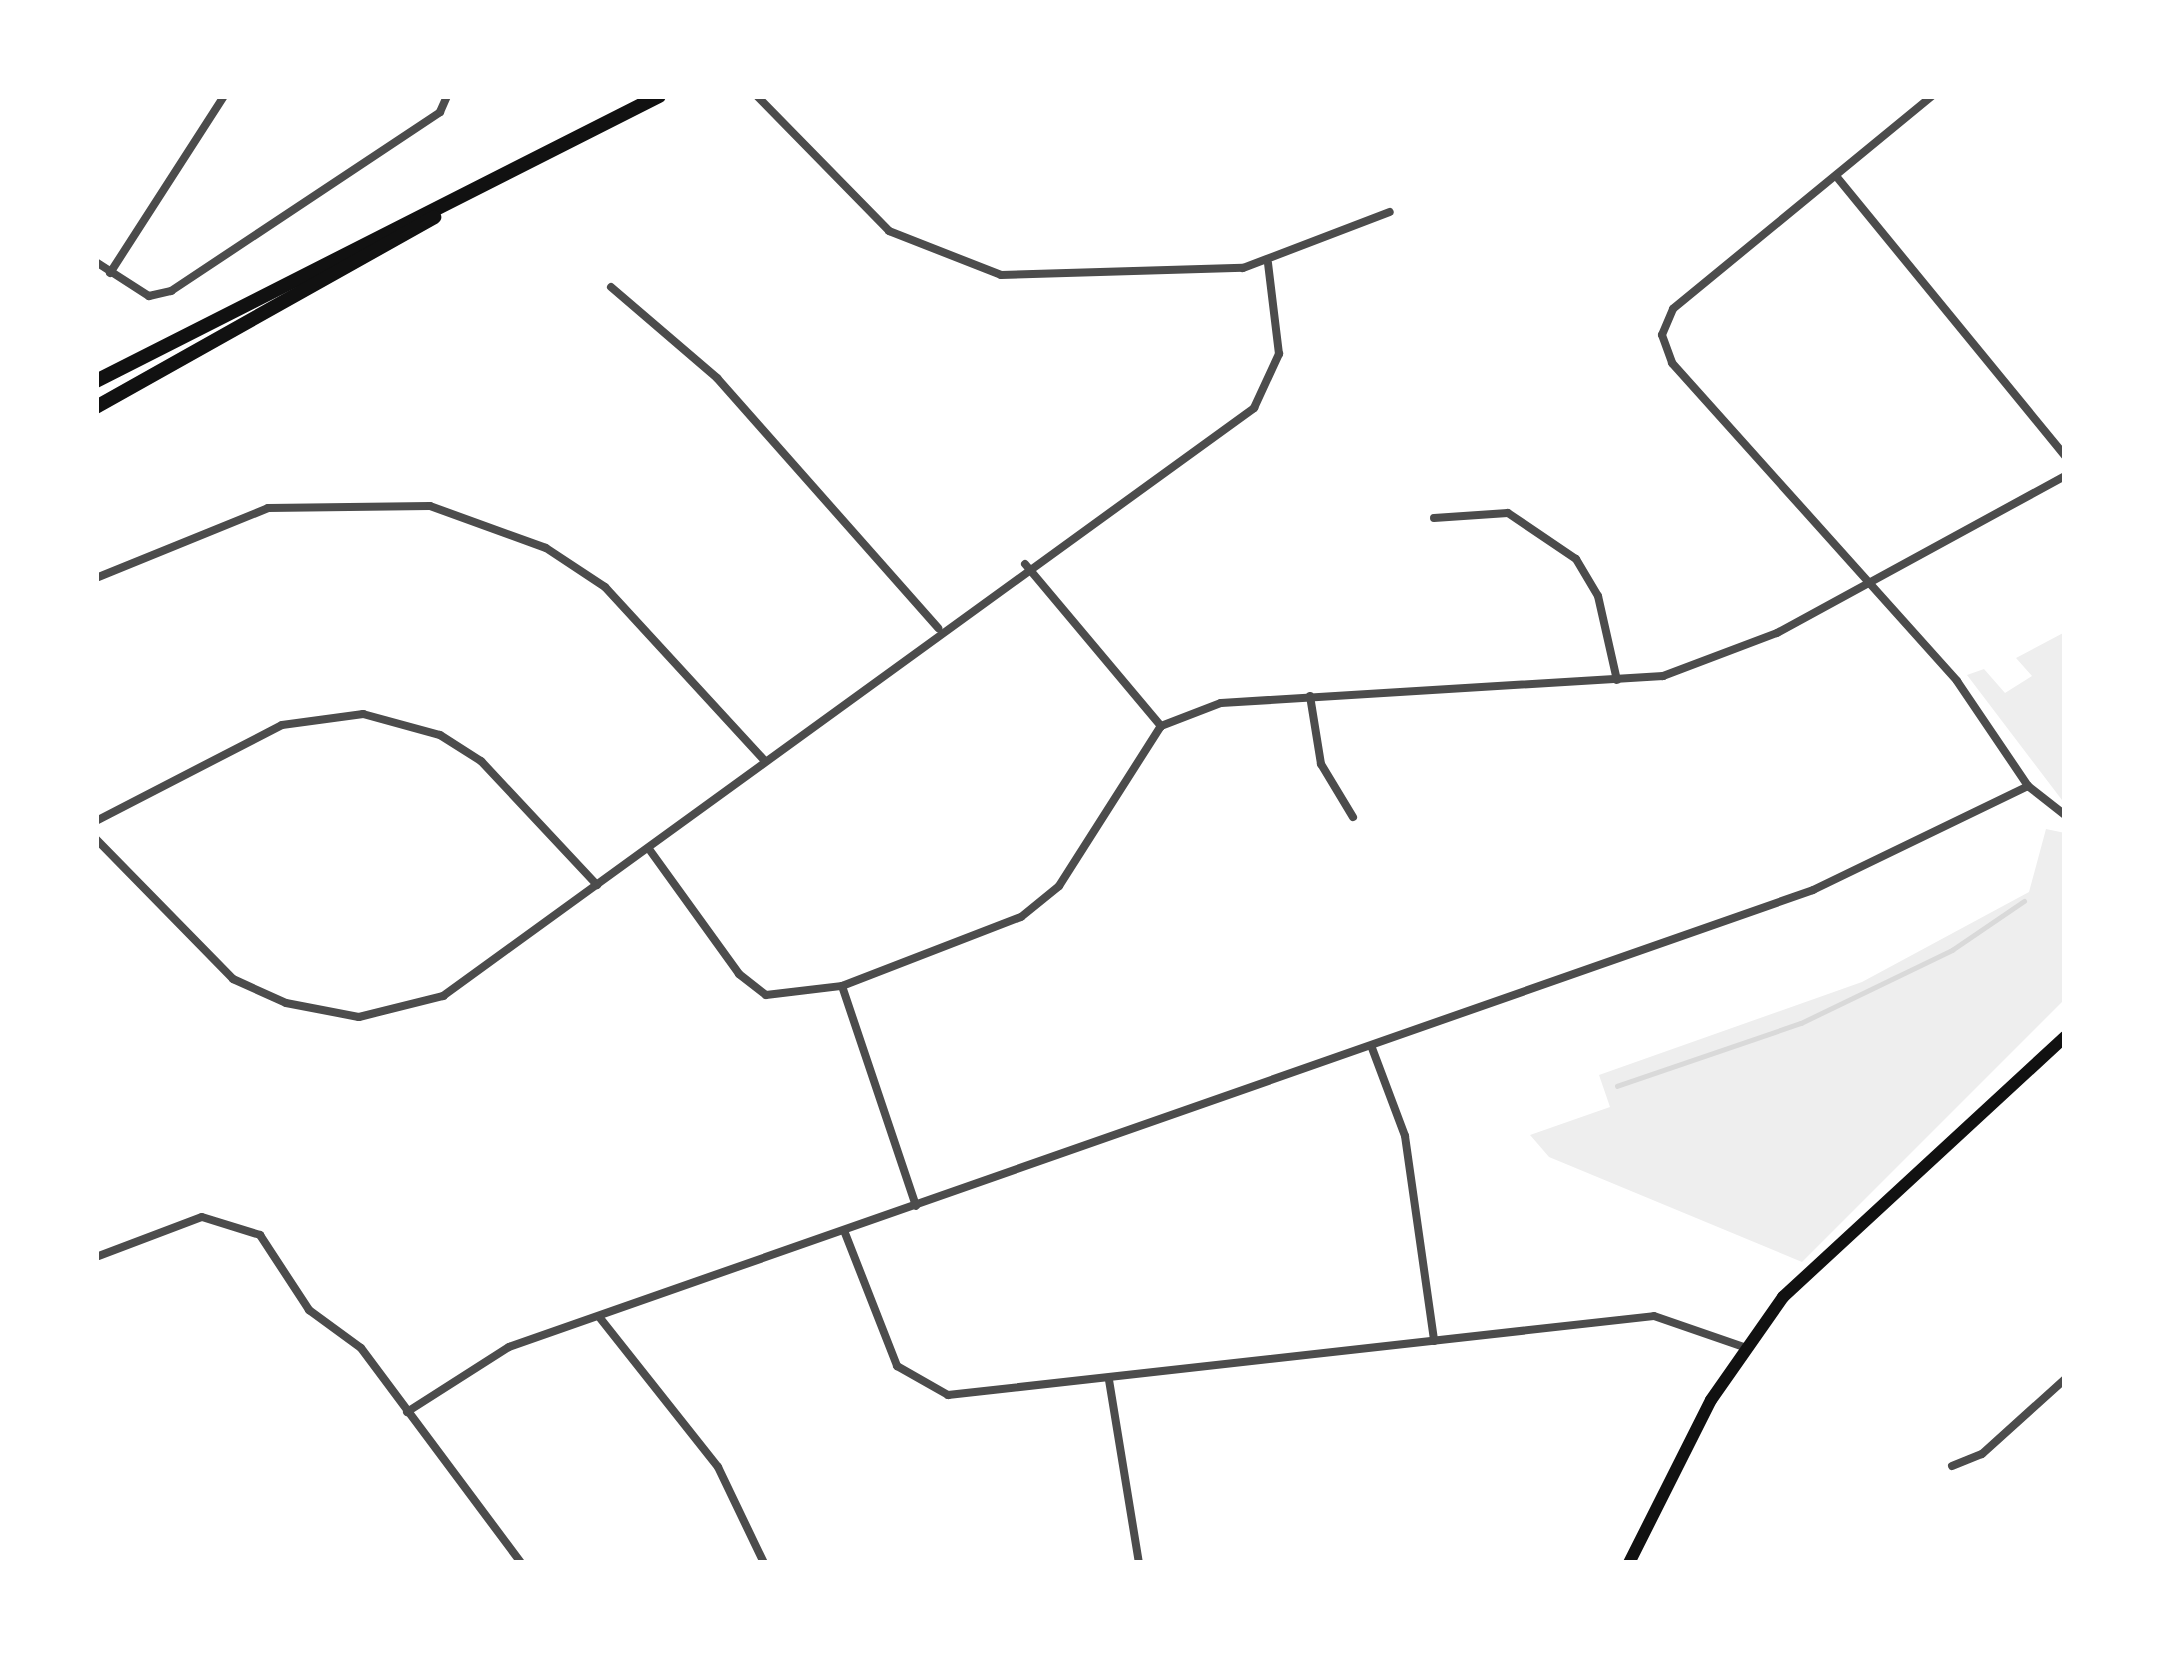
<!DOCTYPE html>
<html>
<head>
<meta charset="utf-8">
<style>
  body { margin:0 }
  #map { position:relative; width:2161px; height:1659px; overflow:hidden; background:#fff; font-family:Arial,sans-serif }
  div>[style] { position:absolute }
  .green>* { inset:0; background:#eee }
  .stream>* { height:4.5px; margin:-2.25px; padding:0 2.25px; transform-origin:2.25px; border-radius:2.25px; background:#d9d9d9 }
  .minor>* { height:8px; margin:-4px; padding:0 4px; transform-origin:4px; border-radius:4px; background:#4c4c4c }
  .secondary>* { height:12px; margin:-6px; padding:0 6px; transform-origin:6px; border-radius:6px; background:#111 }
  .primary>* { height:14px; margin:-7px; padding:0 7px; transform-origin:7px; border-radius:7px; background:#111 }
  span { translate:-50% -50%; white-space:nowrap; text-align:center; line-height:1.15; -webkit-text-stroke:9px #fff; paint-order:stroke }
  .frame { position:absolute; inset:0; border:99px solid #fff; pointer-events:none }
</style>
</head>
<body>
<div id="map">
  <div class="green">
    <div style="clip-path:polygon(2065px 632px,2065px 804px,1967px 675px,1984px 669px,2005px 693px,2032px 676px,2016px 658px)"></div>
    <div style="clip-path:polygon(2046px 829px,2065px 833px,2065px 999px,1802px 1262px,1549px 1157px,1530px 1135px,1610px 1107px,1599px 1075px,1862px 982px,2029px 892px)"></div>
  </div>
  <div class="stream">
    <div style="left:1617px;top:1086px;width:194px;rotate:-18.9deg"></div>
    <div style="left:1801px;top:1023px;width:168px;rotate:-25.8deg"></div>
    <div style="left:1952px;top:950px;width:87px;rotate:-34.2deg"></div>
  </div>
  <div class="minor">
    <div style="left:757px;top:96px;width:189px;rotate:45.6deg"></div>
    <div style="left:889px;top:231px;width:120px;rotate:21.4deg"></div>
    <div style="left:1001px;top:275px;width:242px;rotate:-1.7deg"></div>
    <div style="left:1243px;top:268px;width:157px;rotate:-20.9deg"></div>
    <div style="left:1932px;top:96px;width:335px;rotate:140.6deg"></div>
    <div style="left:1673px;top:309px;width:28px;rotate:113deg"></div>
    <div style="left:1662px;top:335px;width:30px;rotate:70deg"></div>
    <div style="left:1672px;top:363px;width:427px;rotate:48.1deg"></div>
    <div style="left:1957px;top:681px;width:127px;rotate:55.9deg"></div>
    <div style="left:2028px;top:786px;width:47px;rotate:38.1deg"></div>
    <div style="left:1836px;top:176px;width:362px;rotate:50.7deg"></div>
    <div style="left:96px;top:262px;width:63px;rotate:32.7deg"></div>
    <div style="left:149px;top:296px;width:23px;rotate:-13deg"></div>
    <div style="left:171px;top:291px;width:323px;rotate:-33.6deg"></div>
    <div style="left:440px;top:112px;width:17px;rotate:-66deg"></div>
    <div style="left:110px;top:273px;width:211px;rotate:-57.2deg"></div>
    <div style="left:611px;top:287px;width:140px;rotate:40.6deg"></div>
    <div style="left:717px;top:378px;width:334px;rotate:48.5deg"></div>
    <div style="left:1434px;top:518px;width:74px;rotate:-3.9deg"></div>
    <div style="left:1508px;top:513px;width:82px;rotate:34.1deg"></div>
    <div style="left:1576px;top:559px;width:43px;rotate:59.3deg"></div>
    <div style="left:1598px;top:596px;width:86px;rotate:77.3deg"></div>
    <div style="left:1025px;top:564px;width:212px;rotate:50deg"></div>
    <div style="left:96px;top:578px;width:186px;rotate:-22.1deg"></div>
    <div style="left:268px;top:508px;width:162px;rotate:-0.7deg"></div>
    <div style="left:430px;top:506px;width:123px;rotate:19.9deg"></div>
    <div style="left:546px;top:548px;width:71px;rotate:33.5deg"></div>
    <div style="left:605px;top:587px;width:234px;rotate:47.4deg"></div>
    <div style="left:1310px;top:696px;width:69px;rotate:80.8deg"></div>
    <div style="left:1321px;top:764px;width:62px;rotate:58.9deg"></div>
    <div style="left:96px;top:821px;width:209px;rotate:-27.3deg"></div>
    <div style="left:282px;top:725px;width:82px;rotate:-7.7deg"></div>
    <div style="left:363px;top:714px;width:80px;rotate:15.3deg"></div>
    <div style="left:440px;top:735px;width:49px;rotate:32.4deg"></div>
    <div style="left:481px;top:761px;width:170px;rotate:46.9deg"></div>
    <div style="left:96px;top:839px;width:196px;rotate:45.6deg"></div>
    <div style="left:233px;top:979px;width:58px;rotate:24.4deg"></div>
    <div style="left:286px;top:1003px;width:74px;rotate:10.9deg"></div>
    <div style="left:359px;top:1017px;width:87px;rotate:-14deg"></div>
    <div style="left:443px;top:996px;width:1002px;rotate:-35.94deg"></div>
    <div style="left:1254px;top:408px;width:60px;rotate:-65.2deg"></div>
    <div style="left:1279px;top:354px;width:92px;rotate:-96.9deg"></div>
    <div style="left:649px;top:849px;width:154px;rotate:54.2deg"></div>
    <div style="left:739px;top:974px;width:34px;rotate:38deg"></div>
    <div style="left:766px;top:995px;width:77px;rotate:-6.8deg"></div>
    <div style="left:842px;top:986px;width:192px;rotate:-21.1deg"></div>
    <div style="left:1021px;top:917px;width:49px;rotate:-39.2deg"></div>
    <div style="left:1059px;top:886px;width:190px;rotate:-57.5deg"></div>
    <div style="left:1161px;top:726px;width:64px;rotate:-21deg"></div>
    <div style="left:1221px;top:703px;width:443px;rotate:-3.5deg"></div>
    <div style="left:1663px;top:676px;width:122px;rotate:-20.7deg"></div>
    <div style="left:1777px;top:633px;width:328px;rotate:-28.6deg"></div>
    <div style="left:842px;top:986px;width:232px;rotate:71.4deg"></div>
    <div style="left:1372px;top:1048px;width:94px;rotate:69.4deg"></div>
    <div style="left:1405px;top:1136px;width:207px;rotate:81.9deg"></div>
    <div style="left:845px;top:1233px;width:143px;rotate:68.6deg"></div>
    <div style="left:897px;top:1366px;width:59px;rotate:29.6deg"></div>
    <div style="left:948px;top:1395px;width:710px;rotate:-6.38deg"></div>
    <div style="left:1654px;top:1316px;width:95px;rotate:19deg"></div>
    <div style="left:96px;top:1257px;width:113px;rotate:-20.7deg"></div>
    <div style="left:202px;top:1217px;width:61px;rotate:17.2deg"></div>
    <div style="left:260px;top:1235px;width:90px;rotate:56.8deg"></div>
    <div style="left:309px;top:1310px;width:64px;rotate:36.2deg"></div>
    <div style="left:361px;top:1348px;width:268px;rotate:53.3deg"></div>
    <div style="left:600px;top:1318px;width:190px;rotate:51.6deg"></div>
    <div style="left:718px;top:1467px;width:106px;rotate:64.4deg"></div>
    <div style="left:1109px;top:1380px;width:185px;rotate:80.7deg"></div>
    <div style="left:407px;top:1412px;width:121px;rotate:-32.5deg"></div>
    <div style="left:509px;top:1347px;width:1382px;rotate:-19.31deg"></div>
    <div style="left:1813px;top:890px;width:239px;rotate:-25.8deg"></div>
    <div style="left:1952px;top:1466px;width:32px;rotate:-22deg"></div>
    <div style="left:1982px;top:1454px;width:112px;rotate:-42.1deg"></div>
  </div>
  <div class="secondary">
    <div style="left:1629px;top:1563px;width:182px;rotate:-63.3deg"></div>
    <div style="left:1711px;top:1400px;width:126px;rotate:-55deg"></div>
    <div style="left:1783px;top:1297px;width:384px;rotate:-42.7deg"></div>
  </div>
  <div class="primary">
    <div style="left:96px;top:381px;width:631px;rotate:-26.85deg"></div>
    <div style="left:96px;top:407px;width:388px;rotate:-29.3deg"></div>
  </div>
  <div class="frame"></div>
</div>
</body>
</html>
